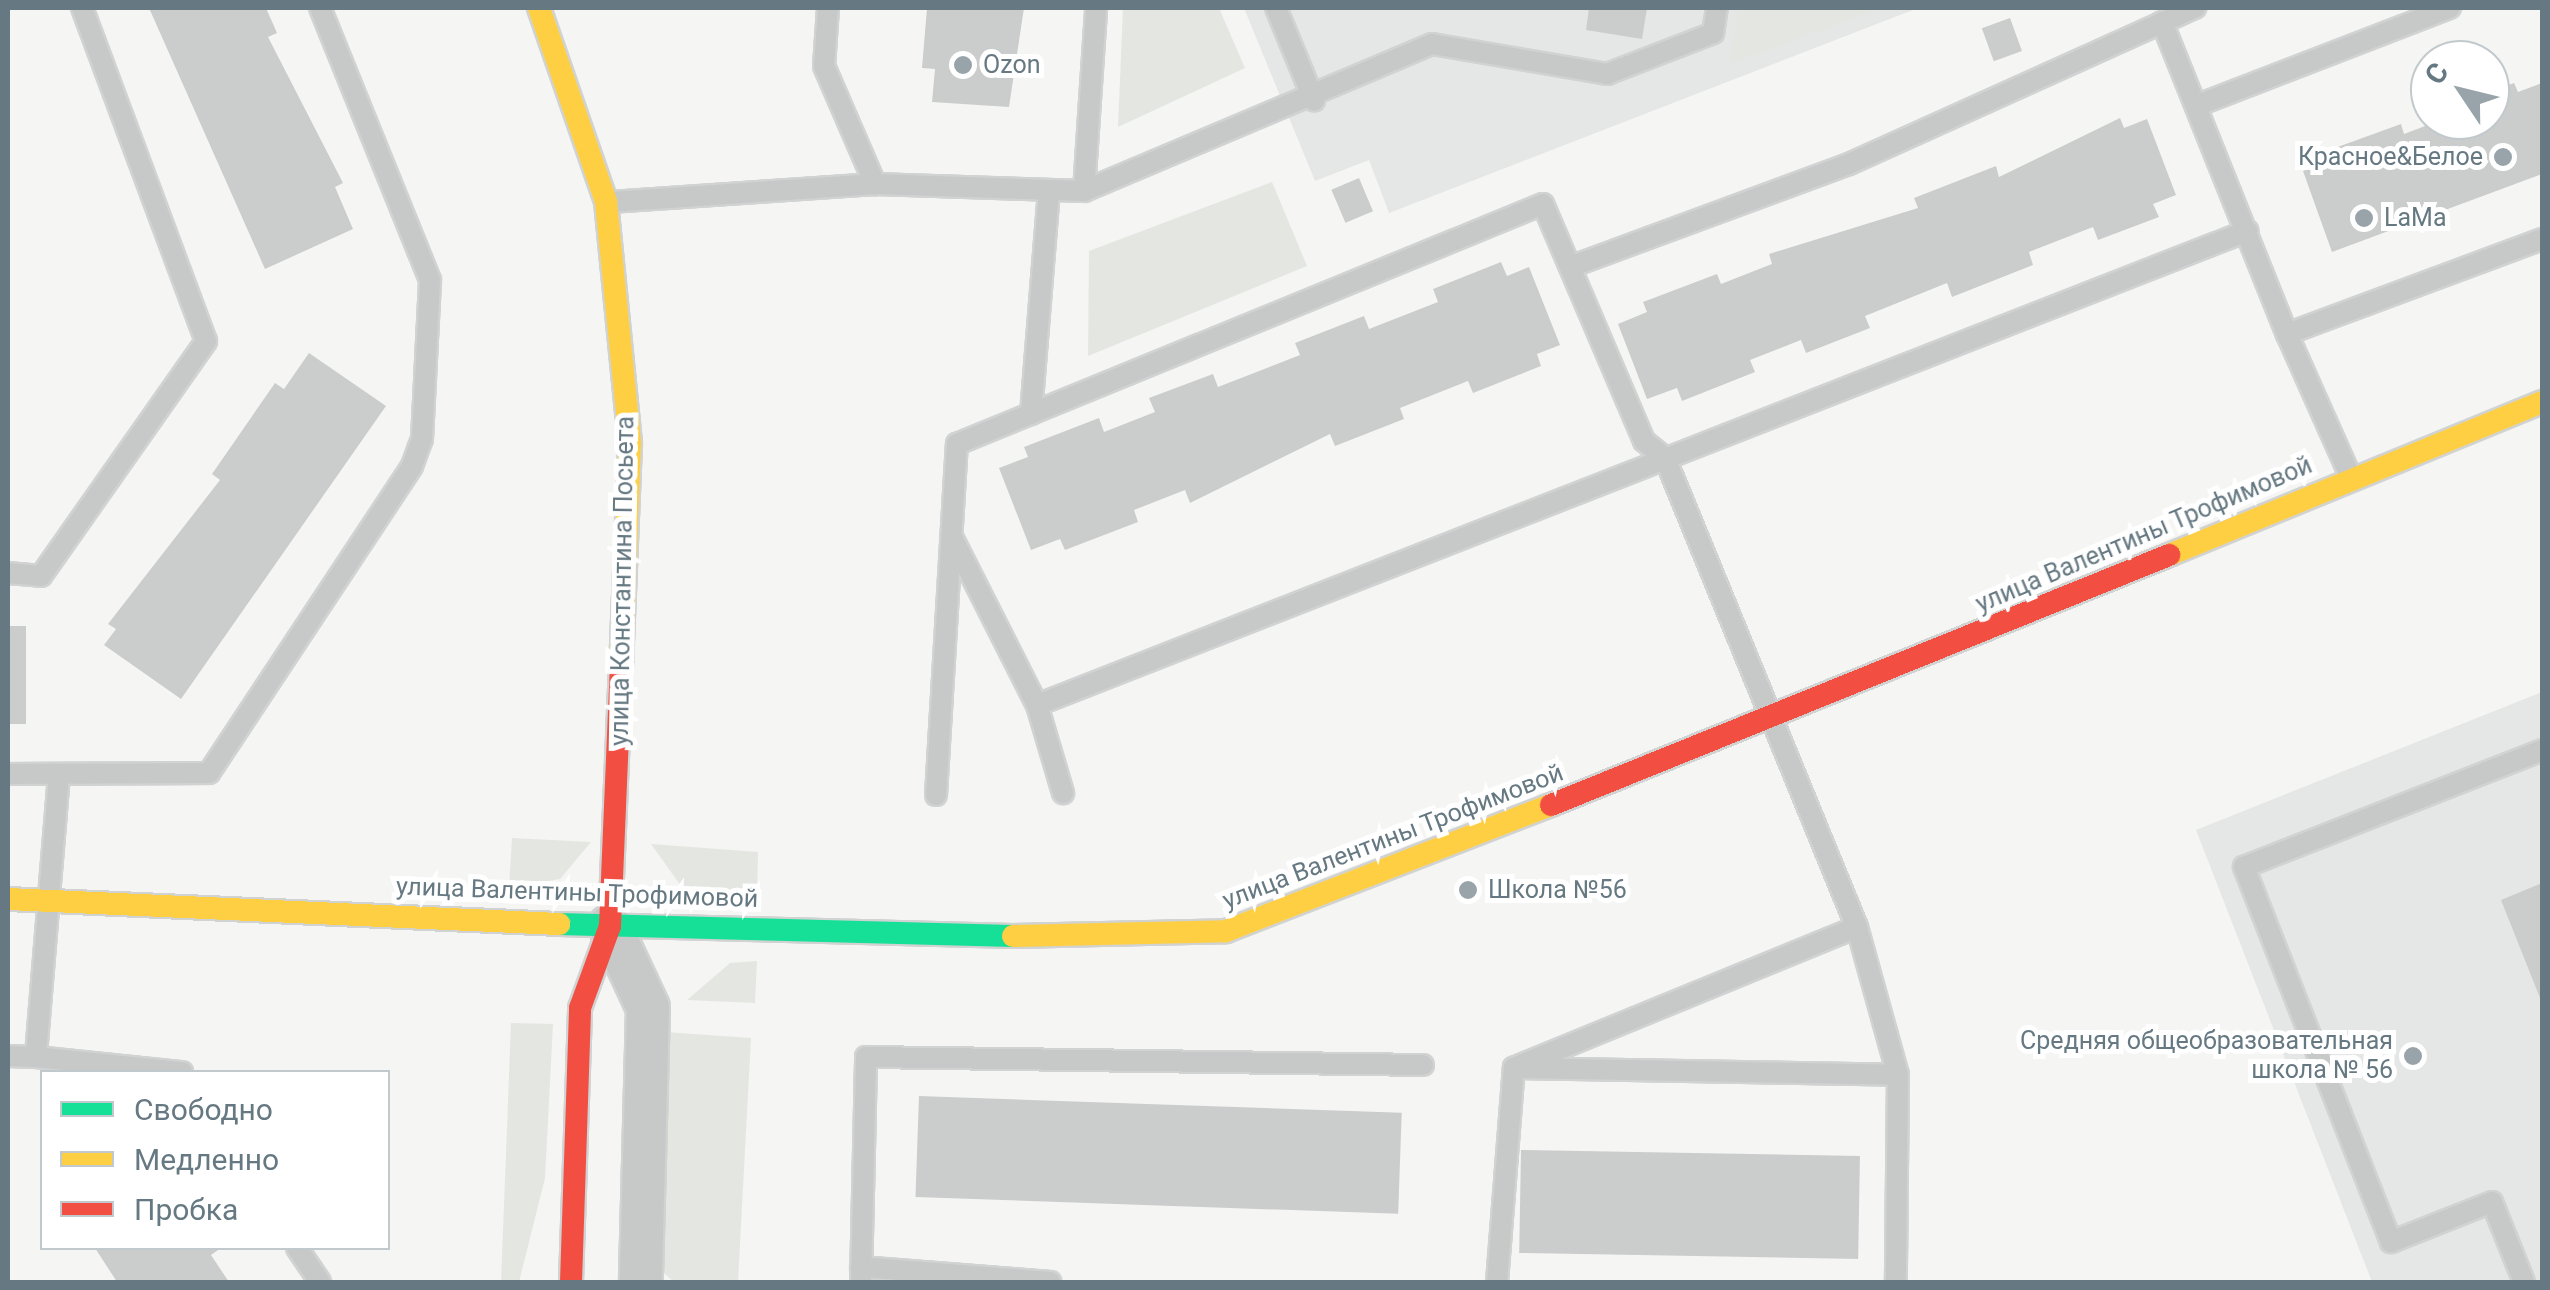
<!DOCTYPE html>
<html>
<head>
<meta charset="utf-8">
<style>
  body { margin:0 }
  #map { position:relative; width:2550px; height:1290px; overflow:hidden; background:#f5f5f4; font-family:Roboto,sans-serif }
  div>[style] { position:absolute }
  .built>* { inset:0; background:#e5e6e6 }
  .green>* { inset:0; background:#e4e7e1 }
  .building>* { inset:0; background:#cbcdcd; transform-origin:0 0 }
  .roads { filter:drop-shadow(2px 0 #d1d3d3) drop-shadow(-2px 0 #d1d3d3) drop-shadow(0 2px #d1d3d3) drop-shadow(0 -2px #d1d3d3) }
  .lane>* { height:20px; margin:-10px; padding:0 10px; transform-origin:10px; border-radius:10px; background:#c7c9c9 }
  .street>* { height:42px; margin:-21px; padding:0 21px; transform-origin:21px; border-radius:21px; background:#c7c9c9 }
  .fast>* { height:22px; margin:-11px; padding:0 11px; transform-origin:11px; border-radius:11px; background:#16e098 }
  .slow>* { height:22px; margin:-11px; padding:0 11px; transform-origin:11px; border-radius:11px; background:#ffcf43 }
  .jam>* { height:22px; margin:-11px; padding:0 11px; transform-origin:11px; border-radius:11px; background:#f24e42 }
  .dots>* { width:28px; height:28px; translate:-50% -50%; box-sizing:border-box; border:5px solid #fff; border-radius:50% }
  span { translate:-50% -50%; white-space:nowrap; text-align:center; line-height:1.15; -webkit-text-stroke:10px #fff; paint-order:stroke }
  .poi-label { font-size:25px; color:#667982 }
  .left { translate:0 -50%; text-align:left }
  .right { translate:-100% -50%; text-align:right }
  .street-label { font-size:25px; color:#667982 }
  .frame { position:absolute; inset:0; border:10px solid #667982; pointer-events:none }
  .legend { position:absolute; left:40px; top:1070px; width:350px; height:180px; box-sizing:border-box; background:#fff; border:2px solid #c2c9cd; margin:0; padding:12px 18px; list-style:none; font-size:30px; color:#667982 }
  .legend li { display:flex; align-items:center; gap:20px; height:50px }
  .legend b { width:50px; border:2px solid #c2c9cd }
  .north { position:absolute; left:2410px; top:40px; width:100px; height:100px; box-sizing:border-box; background:#fff; border:2px solid #c2c9cd; border-radius:50%; rotate:305deg; font-size:28px; font-weight:700; line-height:40px; text-align:center; color:#667982 }
  .north::after { content:''; display:block; margin:auto; width:35px; height:45px; background:#98a4aa; clip-path:polygon(50% 0,100% 100%,50% 72%,0 100%) }
</style>
</head>
<body>
<div id="map">
  <div class="built">
    <div style="clip-path:polygon(1244px 8px,1918px 8px,1389px 213px,1369px 160px,1315px 181px)"></div>
    <div style="clip-path:polygon(2542px 692px,2542px 1282px,2372px 1282px,2196px 830px)"></div>
  </div>
  <div class="green">
    <div style="clip-path:polygon(1123px 8px,1219px 8px,1245px 68px,1118px 127px)"></div>
    <div style="clip-path:polygon(1738px 8px,1882px 8px,1729px 64px)"></div>
    <div style="clip-path:polygon(1272px 182px,1307px 266px,1088px 356px,1089px 251px)"></div>
    <div style="clip-path:polygon(512px 838px,591px 842px,560px 879px,509px 888px)"></div>
    <div style="clip-path:polygon(651px 844px,758px 852px,757px 899px,681px 886px)"></div>
    <div style="clip-path:polygon(757px 961px,755px 1003px,687px 1000px,730px 963px)"></div>
    <div style="clip-path:polygon(511px 1023px,553px 1024px,545px 1178px,519px 1282px,501px 1282px)"></div>
    <div style="clip-path:polygon(665px 1032px,751px 1038px,738px 1282px,674px 1282px,655px 1265px)"></div>
  </div>
  <div class="building">
    <div style="clip-path:polygon(149px 8px,266px 8px,277px 33px,268px 37px,343px 183px,335px 187px,353px 229px,265px 269px)"></div>
    <div style="clip-path:polygon(927px 8px,1024px 8px,1009px 107px,932px 102px,935px 69px,922px 68px)"></div>
    <div style="clip-path:polygon(1589px 8px,1647px 8px,1642px 39px,1586px 30px)"></div>
    <div style="left:2010px;top:18px;width:35px;height:30px;rotate:70deg"></div>
    <div style="clip-path:polygon(2514px 83px,2518px 92px,2542px 83px,2542px 174px,2332px 252px,2303px 171px,2325px 163px,2321px 153px,2401px 124px,2404px 134px,2441px 120px,2490px 120px,2490px 92px)"></div>
    <div style="clip-path:polygon(2120px 118px,2124px 128px,2147px 119px,2176px 195px,2153px 204px,2159px 217px,2098px 240px,2093px 227px,2029px 252px,2033px 265px,1952px 297px,1947px 283px,1865px 316px,1870px 328px,1806px 353px,1801px 340px,1750px 360px,1755px 372px,1682px 401px,1677px 388px,1647px 399px,1618px 324px,1647px 312px,1643px 302px,1717px 274px,1721px 284px,1772px 264px,1769px 254px,1918px 208px,1914px 198px,1996px 166px,1999px 177px)"></div>
    <div style="left:1359px;top:178px;width:36px;height:30px;rotate:67deg"></div>
    <div style="clip-path:polygon(1501px 262px,1507px 276px,1529px 267px,1560px 345px,1537px 354px,1541px 366px,1473px 393px,1468px 381px,1400px 408px,1404px 419px,1335px 446px,1330px 434px,1190px 503px,1185px 490px,1134px 510px,1138px 522px,1065px 550px,1060px 539px,1031px 550px,999px 468px,1028px 457px,1024px 447px,1099px 418px,1104px 432px,1155px 412px,1149px 398px,1213px 374px,1218px 387px,1300px 355px,1295px 343px,1364px 316px,1369px 329px,1438px 302px,1433px 289px)"></div>
    <div style="clip-path:polygon(309px 353px,386px 406px,181px 699px,104px 645px,116px 629px,108px 624px,220px 480px,212px 474px,275px 383px,284px 389px)"></div>
    <div style="left:8px;top:626px;width:18px;height:98px"></div>
    <div style="clip-path:polygon(2542px 883px,2542px 1003px,2501px 900px)"></div>
    <div style="left:919px;top:1096px;width:483px;height:101px;rotate:2deg"></div>
    <div style="left:1521px;top:1150px;width:339px;height:103px;rotate:1deg"></div>
    <div style="clip-path:polygon(95px 1248px,221px 1248px,211px 1255px,229px 1282px,117px 1282px)"></div>
  </div>
  <div class="roads">
    <div class="lane">
      <div style="left:828px;top:8px;width:58px;rotate:93.9deg"></div>
      <div style="left:824px;top:66px;width:129px;rotate:66.6deg"></div>
      <div style="left:1276px;top:8px;width:100px;rotate:67.6deg"></div>
      <div style="left:2162px;top:22px;width:336px;rotate:68.2deg"></div>
      <div style="left:2287px;top:334px;width:272px;rotate:-20.4deg"></div>
      <div style="left:2198px;top:105px;width:270px;rotate:-21.1deg"></div>
      <div style="left:1084px;top:191px;width:378px;rotate:-22.9deg"></div>
      <div style="left:1432px;top:44px;width:178px;rotate:9.7deg"></div>
      <div style="left:1607px;top:74px;width:114px;rotate:-21.1deg"></div>
      <div style="left:1713px;top:33px;width:25px;rotate:-81deg"></div>
      <div style="left:610px;top:202px;width:266px;rotate:-3.9deg"></div>
      <div style="left:875px;top:184px;width:209px;rotate:1.9deg"></div>
      <div style="left:1084px;top:191px;width:183px;rotate:-86.2deg"></div>
      <div style="left:1573px;top:266px;width:294px;rotate:-20.3deg"></div>
      <div style="left:1849px;top:164px;width:380px;rotate:-24.3deg"></div>
      <div style="left:2287px;top:334px;width:158px;rotate:66deg"></div>
      <div style="left:1031px;top:414px;width:224px;rotate:-85.4deg"></div>
      <div style="left:953px;top:539px;width:186px;rotate:63.2deg"></div>
      <div style="left:1037px;top:705px;width:92px;rotate:73.5deg"></div>
      <div style="left:8px;top:573px;width:33px;rotate:5deg"></div>
      <div style="left:41px;top:576px;width:287px;rotate:-54.9deg"></div>
      <div style="left:206px;top:341px;width:355px;rotate:-110.4deg"></div>
      <div style="left:1037px;top:705px;width:1300px;rotate:-21.39deg"></div>
      <div style="left:8px;top:774px;width:201px;rotate:-0.3deg"></div>
      <div style="left:209px;top:773px;width:368px;rotate:-56.5deg"></div>
      <div style="left:412px;top:466px;width:29px;rotate:-70deg"></div>
      <div style="left:422px;top:439px;width:159px;rotate:-87.1deg"></div>
      <div style="left:430px;top:280px;width:293px;rotate:-112deg"></div>
      <div style="left:59px;top:775px;width:283px;rotate:94.7deg"></div>
      <div style="left:36px;top:1057px;width:147px;rotate:5.9deg"></div>
      <div style="left:936px;top:795px;width:352px;rotate:-86.6deg"></div>
      <div style="left:957px;top:444px;width:633px;rotate:-22.27deg"></div>
      <div style="left:1543px;top:204px;width:258px;rotate:66.9deg"></div>
      <div style="left:1644px;top:441px;width:27px;rotate:39deg"></div>
      <div style="left:1665px;top:458px;width:507px;rotate:67.74deg"></div>
      <div style="left:1857px;top:927px;width:154px;rotate:74.5deg"></div>
      <div style="left:1898px;top:1075px;width:207px;rotate:90.6deg"></div>
      <div style="left:1857px;top:927px;width:371px;rotate:157.7deg"></div>
      <div style="left:1514px;top:1068px;width:384px;rotate:1deg"></div>
      <div style="left:8px;top:1056px;width:28px;rotate:2deg"></div>
      <div style="left:297px;top:1248px;width:41px;rotate:55.9deg"></div>
      <div style="left:861px;top:1267px;width:190px;rotate:4.5deg"></div>
      <div style="left:861px;top:1282px;width:225px;rotate:-88.7deg"></div>
      <div style="left:866px;top:1057px;width:557px;rotate:0.82deg"></div>
      <div style="left:1497px;top:1282px;width:215px;rotate:-85.5deg"></div>
      <div style="left:2524px;top:1282px;width:86px;rotate:-111.8deg"></div>
      <div style="left:2492px;top:1202px;width:109px;rotate:158.4deg"></div>
      <div style="left:2391px;top:1242px;width:403px;rotate:-111.4deg"></div>
      <div style="left:2244px;top:867px;width:320px;rotate:-21.4deg"></div>
    </div>
    <div class="street">
      <div style="left:610px;top:926px;width:90px;rotate:65.1deg"></div>
      <div style="left:648px;top:1008px;width:274px;rotate:91.5deg"></div>
    </div>
    <div class="fast">
      <div style="left:559px;top:924px;width:454px;rotate:1.5deg"></div>
    </div>
    <div class="slow">
      <div style="left:539px;top:8px;width:205px;rotate:70.9deg"></div>
      <div style="left:606px;top:202px;width:243px;rotate:84.3deg"></div>
      <div style="left:630px;top:444px;width:220px;rotate:92.3deg"></div>
      <div style="left:2169px;top:555px;width:403px;rotate:-22.3deg"></div>
      <div style="left:8px;top:899px;width:552px;rotate:2.6deg"></div>
      <div style="left:1013px;top:936px;width:213px;rotate:-1.3deg"></div>
      <div style="left:1226px;top:931px;width:349px;rotate:-21.2deg"></div>
    </div>
    <div class="jam">
      <div style="left:1551px;top:805px;width:667px;rotate:-22.02deg"></div>
      <div style="left:571px;top:1282px;width:274px;rotate:-88.1deg"></div>
      <div style="left:580px;top:1008px;width:87px;rotate:-69.9deg"></div>
      <div style="left:610px;top:926px;width:262px;rotate:-87.6deg"></div>
    </div>
  </div>
  <div class="dots">
    <div style="left:963px;top:65px;background:#98a4aa"></div>
    <div style="left:2503px;top:157px;background:#98a4aa"></div>
    <div style="left:2364px;top:218px;background:#98a4aa"></div>
    <div style="left:1468px;top:890px;background:#98a4aa"></div>
    <div style="left:2413px;top:1056px;background:#98a4aa"></div>
  </div>
  <div class="poi-label">
    <span class="left" style="left:983px;top:65px">Ozon</span>
    <span class="right" style="left:2483px;top:157px">Красное&amp;Белое</span>
    <span class="left" style="left:2384px;top:218px">LaMa</span>
    <span class="left" style="left:1488px;top:890px">Школа №56</span>
    <span class="right" style="left:2393px;top:1056px">Средняя общеобразовательная<br>школа № 56</span>
  </div>
  <div class="street-label">
    <span style="left:2144px;top:535px;rotate:-23deg">улица Валентины Трофимовой</span>
    <span style="left:623px;top:581px;rotate:-89deg">улица Константина Посьета</span>
    <span style="left:1393px;top:837px;rotate:-21deg">улица Валентины Трофимовой</span>
    <span style="left:577px;top:893px;rotate:2deg">улица Валентины Трофимовой</span>
  </div>
  <div class="frame"></div>
  <ul class="legend">
  <li><b style="height:12px;background:#16e098"></b>Свободно</li>
  <li><b style="height:12px;background:#ffcf43"></b>Медленно</li>
  <li><b style="height:12px;background:#f24e42"></b>Пробка</li>
  </ul>
  <div class="north">С</div>
</div>
</body>
</html>
